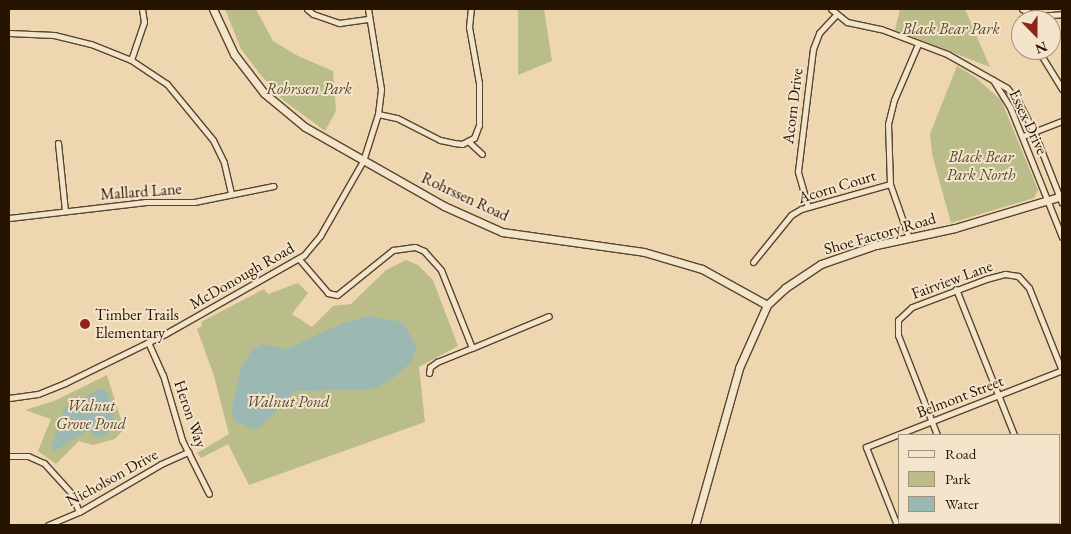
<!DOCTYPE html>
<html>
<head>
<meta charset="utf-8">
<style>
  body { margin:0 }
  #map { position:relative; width:1071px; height:534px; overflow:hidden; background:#eed6b1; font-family:"EB Garamond",serif }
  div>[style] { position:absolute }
  .green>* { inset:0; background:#babd8a }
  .water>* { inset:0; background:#9bb8b2 }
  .roads { filter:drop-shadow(1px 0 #59442c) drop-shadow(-1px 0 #59442c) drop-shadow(0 1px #59442c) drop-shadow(0 -1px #59442c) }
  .street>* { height:5px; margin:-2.5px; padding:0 2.5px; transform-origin:2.5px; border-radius:2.5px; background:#f4e4cc }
  .secondary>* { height:7px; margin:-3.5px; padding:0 3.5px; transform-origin:3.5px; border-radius:3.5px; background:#f4e4cc }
  .dots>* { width:14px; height:14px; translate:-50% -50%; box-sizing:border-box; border:2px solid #f4e4cc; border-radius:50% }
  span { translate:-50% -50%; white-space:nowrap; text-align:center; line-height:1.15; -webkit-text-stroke:4px #f4e4cc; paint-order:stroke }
  .park-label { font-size:16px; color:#534729; font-style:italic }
  .street-label { font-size:16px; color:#271400 }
  .poi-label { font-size:16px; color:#271400 }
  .left { translate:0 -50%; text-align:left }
  .frame { position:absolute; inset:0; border:10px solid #271400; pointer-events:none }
  .legend { position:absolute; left:898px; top:434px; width:162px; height:90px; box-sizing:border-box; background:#f4e4cc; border:1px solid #a2917a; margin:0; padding:6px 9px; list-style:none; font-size:15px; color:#271400 }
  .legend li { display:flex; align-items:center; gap:10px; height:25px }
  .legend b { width:25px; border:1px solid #a2917a }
  .north { position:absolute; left:1011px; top:10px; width:50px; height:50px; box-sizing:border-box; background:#f4e4cc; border:1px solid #a2917a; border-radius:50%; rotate:158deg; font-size:14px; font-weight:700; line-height:20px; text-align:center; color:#271400 }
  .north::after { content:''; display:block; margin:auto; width:18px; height:22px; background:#8f2418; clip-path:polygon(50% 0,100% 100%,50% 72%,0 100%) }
</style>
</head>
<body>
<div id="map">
  <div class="green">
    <div style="clip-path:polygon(225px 9px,256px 9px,273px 41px,298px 56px,333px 71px,336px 111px,325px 131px,283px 100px,260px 74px,241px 49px)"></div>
    <div style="clip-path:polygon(518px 9px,544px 9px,552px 61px,518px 75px)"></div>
    <div style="clip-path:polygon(900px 9px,965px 9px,990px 67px,895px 30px)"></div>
    <div style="clip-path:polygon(957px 66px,975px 77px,1001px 100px,1038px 190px,1034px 198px,951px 223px,932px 154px,930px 134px)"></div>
    <div style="clip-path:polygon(406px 260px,418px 265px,433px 280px,458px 346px,419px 367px,425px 422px,249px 485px,228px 444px,201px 458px,197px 453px,229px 434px,214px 376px,197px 329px,202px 326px,201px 322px,264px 289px,268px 294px,298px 283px,308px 293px,292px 314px,312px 327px,333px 306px,351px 304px,386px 270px)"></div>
    <div style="clip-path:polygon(107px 375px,124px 429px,115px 439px,93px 445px,79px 441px,56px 464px,38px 451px,51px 419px,25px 410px,54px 401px)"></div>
  </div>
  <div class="water">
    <div style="clip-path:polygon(368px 316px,402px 322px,417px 346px,412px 361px,396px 376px,379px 387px,364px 390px,294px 391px,261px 427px,254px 429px,236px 422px,231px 412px,241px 367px,252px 350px,263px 344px,287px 349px,340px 324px)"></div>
    <div style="clip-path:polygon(99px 389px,105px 389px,108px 395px,116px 424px,111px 431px,99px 438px,87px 431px,55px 451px,51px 447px,64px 408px)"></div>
  </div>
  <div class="roads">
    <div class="street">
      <div style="left:307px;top:9px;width:8px;rotate:40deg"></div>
      <div style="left:313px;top:14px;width:28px;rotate:19deg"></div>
      <div style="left:339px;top:23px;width:29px;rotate:-8deg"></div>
      <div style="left:831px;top:9px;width:21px;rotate:39deg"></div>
      <div style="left:847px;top:22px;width:35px;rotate:12deg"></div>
      <div style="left:881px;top:29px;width:71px;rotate:20.7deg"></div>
      <div style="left:947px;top:54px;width:69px;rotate:29.5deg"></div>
      <div style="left:1007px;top:88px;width:17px;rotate:50deg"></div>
      <div style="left:1018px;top:101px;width:35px;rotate:63deg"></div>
      <div style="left:1034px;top:132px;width:76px;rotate:68.5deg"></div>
      <div style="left:1022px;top:9px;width:16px;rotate:27deg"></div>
      <div style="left:1036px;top:16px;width:26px;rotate:-4deg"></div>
      <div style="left:9px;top:33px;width:45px;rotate:2.5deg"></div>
      <div style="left:54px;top:35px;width:38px;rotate:14deg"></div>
      <div style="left:91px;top:44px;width:43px;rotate:21.8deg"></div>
      <div style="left:131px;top:60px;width:43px;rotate:33.7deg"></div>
      <div style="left:167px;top:84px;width:72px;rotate:50.6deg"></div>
      <div style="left:213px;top:140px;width:25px;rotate:64deg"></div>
      <div style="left:224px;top:163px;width:32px;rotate:77deg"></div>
      <div style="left:1038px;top:50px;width:46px;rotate:58.4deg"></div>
      <div style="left:131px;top:60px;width:40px;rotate:-71.1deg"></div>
      <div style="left:144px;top:22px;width:13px;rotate:-99deg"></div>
      <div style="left:993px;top:80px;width:32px;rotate:58deg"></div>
      <div style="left:1010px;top:107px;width:140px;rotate:68.2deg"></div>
      <div style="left:378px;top:114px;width:19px;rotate:12deg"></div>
      <div style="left:397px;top:118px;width:48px;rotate:27.1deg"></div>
      <div style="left:440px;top:140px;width:14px;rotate:12deg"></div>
      <div style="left:454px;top:143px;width:8px;rotate:7deg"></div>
      <div style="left:462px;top:144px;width:13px;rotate:-27deg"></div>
      <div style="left:474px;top:138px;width:14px;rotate:-69deg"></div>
      <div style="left:479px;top:125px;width:42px;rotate:-90deg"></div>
      <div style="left:479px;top:83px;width:57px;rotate:-100.1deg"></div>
      <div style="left:469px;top:27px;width:18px;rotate:-84deg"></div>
      <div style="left:1023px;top:136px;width:42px;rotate:-21deg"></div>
      <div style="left:468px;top:141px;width:19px;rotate:43deg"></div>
      <div style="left:58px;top:143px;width:68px;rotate:84.1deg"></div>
      <div style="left:808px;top:207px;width:37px;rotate:-106deg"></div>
      <div style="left:798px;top:171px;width:123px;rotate:-83deg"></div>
      <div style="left:813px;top:49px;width:17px;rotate:-69deg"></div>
      <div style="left:819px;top:33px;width:25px;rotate:-47deg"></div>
      <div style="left:9px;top:218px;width:138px;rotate:-6.7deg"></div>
      <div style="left:146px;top:202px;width:48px"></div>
      <div style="left:194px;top:202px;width:81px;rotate:-11.4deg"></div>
      <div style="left:909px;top:238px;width:57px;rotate:-109.4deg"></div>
      <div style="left:890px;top:184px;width:60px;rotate:-91.9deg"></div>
      <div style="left:888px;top:124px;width:25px;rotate:-76deg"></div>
      <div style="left:894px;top:100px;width:61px;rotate:-66.8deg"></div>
      <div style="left:299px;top:259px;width:45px;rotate:49.5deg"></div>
      <div style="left:328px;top:293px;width:9px;rotate:13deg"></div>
      <div style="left:337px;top:295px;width:72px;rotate:-38.8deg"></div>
      <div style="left:393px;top:250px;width:22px;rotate:-8deg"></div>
      <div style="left:415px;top:247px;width:10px;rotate:24deg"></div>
      <div style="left:424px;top:251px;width:25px;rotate:48deg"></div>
      <div style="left:441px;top:270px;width:84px;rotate:68.3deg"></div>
      <div style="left:472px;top:348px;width:83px;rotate:-22.6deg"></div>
      <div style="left:753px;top:262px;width:60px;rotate:-51deg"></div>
      <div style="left:791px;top:215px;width:12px;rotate:-31deg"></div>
      <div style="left:801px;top:209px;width:92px;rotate:-15.7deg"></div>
      <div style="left:956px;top:289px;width:157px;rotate:68.3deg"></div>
      <div style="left:148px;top:342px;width:36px;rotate:66deg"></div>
      <div style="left:163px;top:375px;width:68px;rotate:73.7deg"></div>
      <div style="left:182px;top:440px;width:60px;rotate:63.4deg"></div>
      <div style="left:429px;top:373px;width:6px;rotate:-81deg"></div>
      <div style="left:430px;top:367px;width:9px;rotate:-36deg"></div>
      <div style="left:437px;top:362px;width:38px;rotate:-22deg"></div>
      <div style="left:9px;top:398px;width:29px;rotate:-8deg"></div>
      <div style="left:38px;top:394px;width:29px;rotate:-22deg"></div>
      <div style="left:65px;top:383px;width:111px;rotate:-26.1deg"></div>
      <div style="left:165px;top:334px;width:160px;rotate:-29.6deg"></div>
      <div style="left:304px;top:255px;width:25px;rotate:-50deg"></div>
      <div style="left:320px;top:236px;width:86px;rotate:-60.2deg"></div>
      <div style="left:363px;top:161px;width:49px;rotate:-72.3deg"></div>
      <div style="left:378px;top:114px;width:25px;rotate:-83deg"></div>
      <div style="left:381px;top:89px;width:81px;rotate:-99.2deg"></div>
      <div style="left:937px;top:435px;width:107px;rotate:-111.3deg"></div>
      <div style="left:898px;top:335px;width:15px;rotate:-90deg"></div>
      <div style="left:898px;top:320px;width:19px;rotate:-43deg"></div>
      <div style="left:912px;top:307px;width:79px;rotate:-20.7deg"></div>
      <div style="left:986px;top:279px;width:20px;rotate:-15deg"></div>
      <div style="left:1005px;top:274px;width:13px;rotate:9deg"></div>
      <div style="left:1018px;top:276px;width:16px;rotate:47deg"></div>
      <div style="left:1029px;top:288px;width:89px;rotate:68.3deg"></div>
      <div style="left:9px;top:456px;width:19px"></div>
      <div style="left:28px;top:456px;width:17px;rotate:24deg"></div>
      <div style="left:44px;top:463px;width:42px;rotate:47.9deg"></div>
      <div style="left:72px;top:494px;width:19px;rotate:69deg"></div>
      <div style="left:973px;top:523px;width:2px;rotate:63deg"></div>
      <div style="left:1048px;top:523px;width:2px;rotate:63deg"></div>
      <div style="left:48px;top:525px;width:34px;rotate:-23deg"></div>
      <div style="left:79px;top:512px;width:95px;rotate:-30.3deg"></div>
      <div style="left:161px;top:464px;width:30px;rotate:-24deg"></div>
      <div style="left:897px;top:525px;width:84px;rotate:-111.7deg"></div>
      <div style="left:866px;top:447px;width:211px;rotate:-21.4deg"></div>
    </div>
    <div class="secondary">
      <div style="left:213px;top:9px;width:50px;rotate:65deg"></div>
      <div style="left:234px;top:54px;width:49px;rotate:52.4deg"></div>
      <div style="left:264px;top:93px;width:53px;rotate:39.7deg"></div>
      <div style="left:305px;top:127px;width:160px;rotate:29.6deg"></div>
      <div style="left:444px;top:206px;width:64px;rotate:24.1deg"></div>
      <div style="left:502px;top:232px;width:143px;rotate:8deg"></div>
      <div style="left:644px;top:252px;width:60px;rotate:16.3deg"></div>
      <div style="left:702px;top:269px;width:74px;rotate:29deg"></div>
      <div style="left:695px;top:525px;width:163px;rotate:-74.3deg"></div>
      <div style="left:739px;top:368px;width:69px;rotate:-66deg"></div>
      <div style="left:767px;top:305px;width:25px;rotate:-43deg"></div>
      <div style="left:785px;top:288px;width:43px;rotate:-33.7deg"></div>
      <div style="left:821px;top:264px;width:58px;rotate:-19.1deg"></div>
      <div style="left:876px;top:245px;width:81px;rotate:-12.1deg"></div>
      <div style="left:955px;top:228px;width:112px;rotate:-16.7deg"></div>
    </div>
  </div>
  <div class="dots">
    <div style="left:85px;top:324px;background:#8f2418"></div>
  </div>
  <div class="park-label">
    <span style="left:951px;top:29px">Black Bear Park</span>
    <span style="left:309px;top:89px">Rohrssen Park</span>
    <span style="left:981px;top:166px">Black Bear<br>Park North</span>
    <span style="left:288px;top:402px">Walnut Pond</span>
    <span style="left:91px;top:415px">Walnut<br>Grove Pond</span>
  </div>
  <div class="street-label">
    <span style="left:793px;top:106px;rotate:-83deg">Acorn Drive</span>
    <span style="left:1028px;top:122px;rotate:65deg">Essex Drive</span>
    <span style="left:837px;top:187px;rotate:-17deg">Acorn Court</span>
    <span style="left:141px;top:192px;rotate:-4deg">Mallard Lane</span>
    <span style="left:465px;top:197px;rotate:25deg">Rohrssen Road</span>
    <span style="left:880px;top:234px;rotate:-16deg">Shoe Factory Road</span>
    <span style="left:242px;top:276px;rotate:-30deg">McDonough Road</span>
    <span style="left:952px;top:280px;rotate:-20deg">Fairview Lane</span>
    <span style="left:960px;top:397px;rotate:-21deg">Belmont Street</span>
    <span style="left:190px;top:414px;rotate:71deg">Heron Way</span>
    <span style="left:112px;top:478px;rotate:-29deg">Nicholson Drive</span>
  </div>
  <div class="poi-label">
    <span class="left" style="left:95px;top:324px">Timber Trails<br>Elementary</span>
  </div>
  <div class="frame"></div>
  <ul class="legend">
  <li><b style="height:6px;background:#f4e4cc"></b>Road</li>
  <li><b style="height:14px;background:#babd8a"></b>Park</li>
  <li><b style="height:14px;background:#9bb8b2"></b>Water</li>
  </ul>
  <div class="north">N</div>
</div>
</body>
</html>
